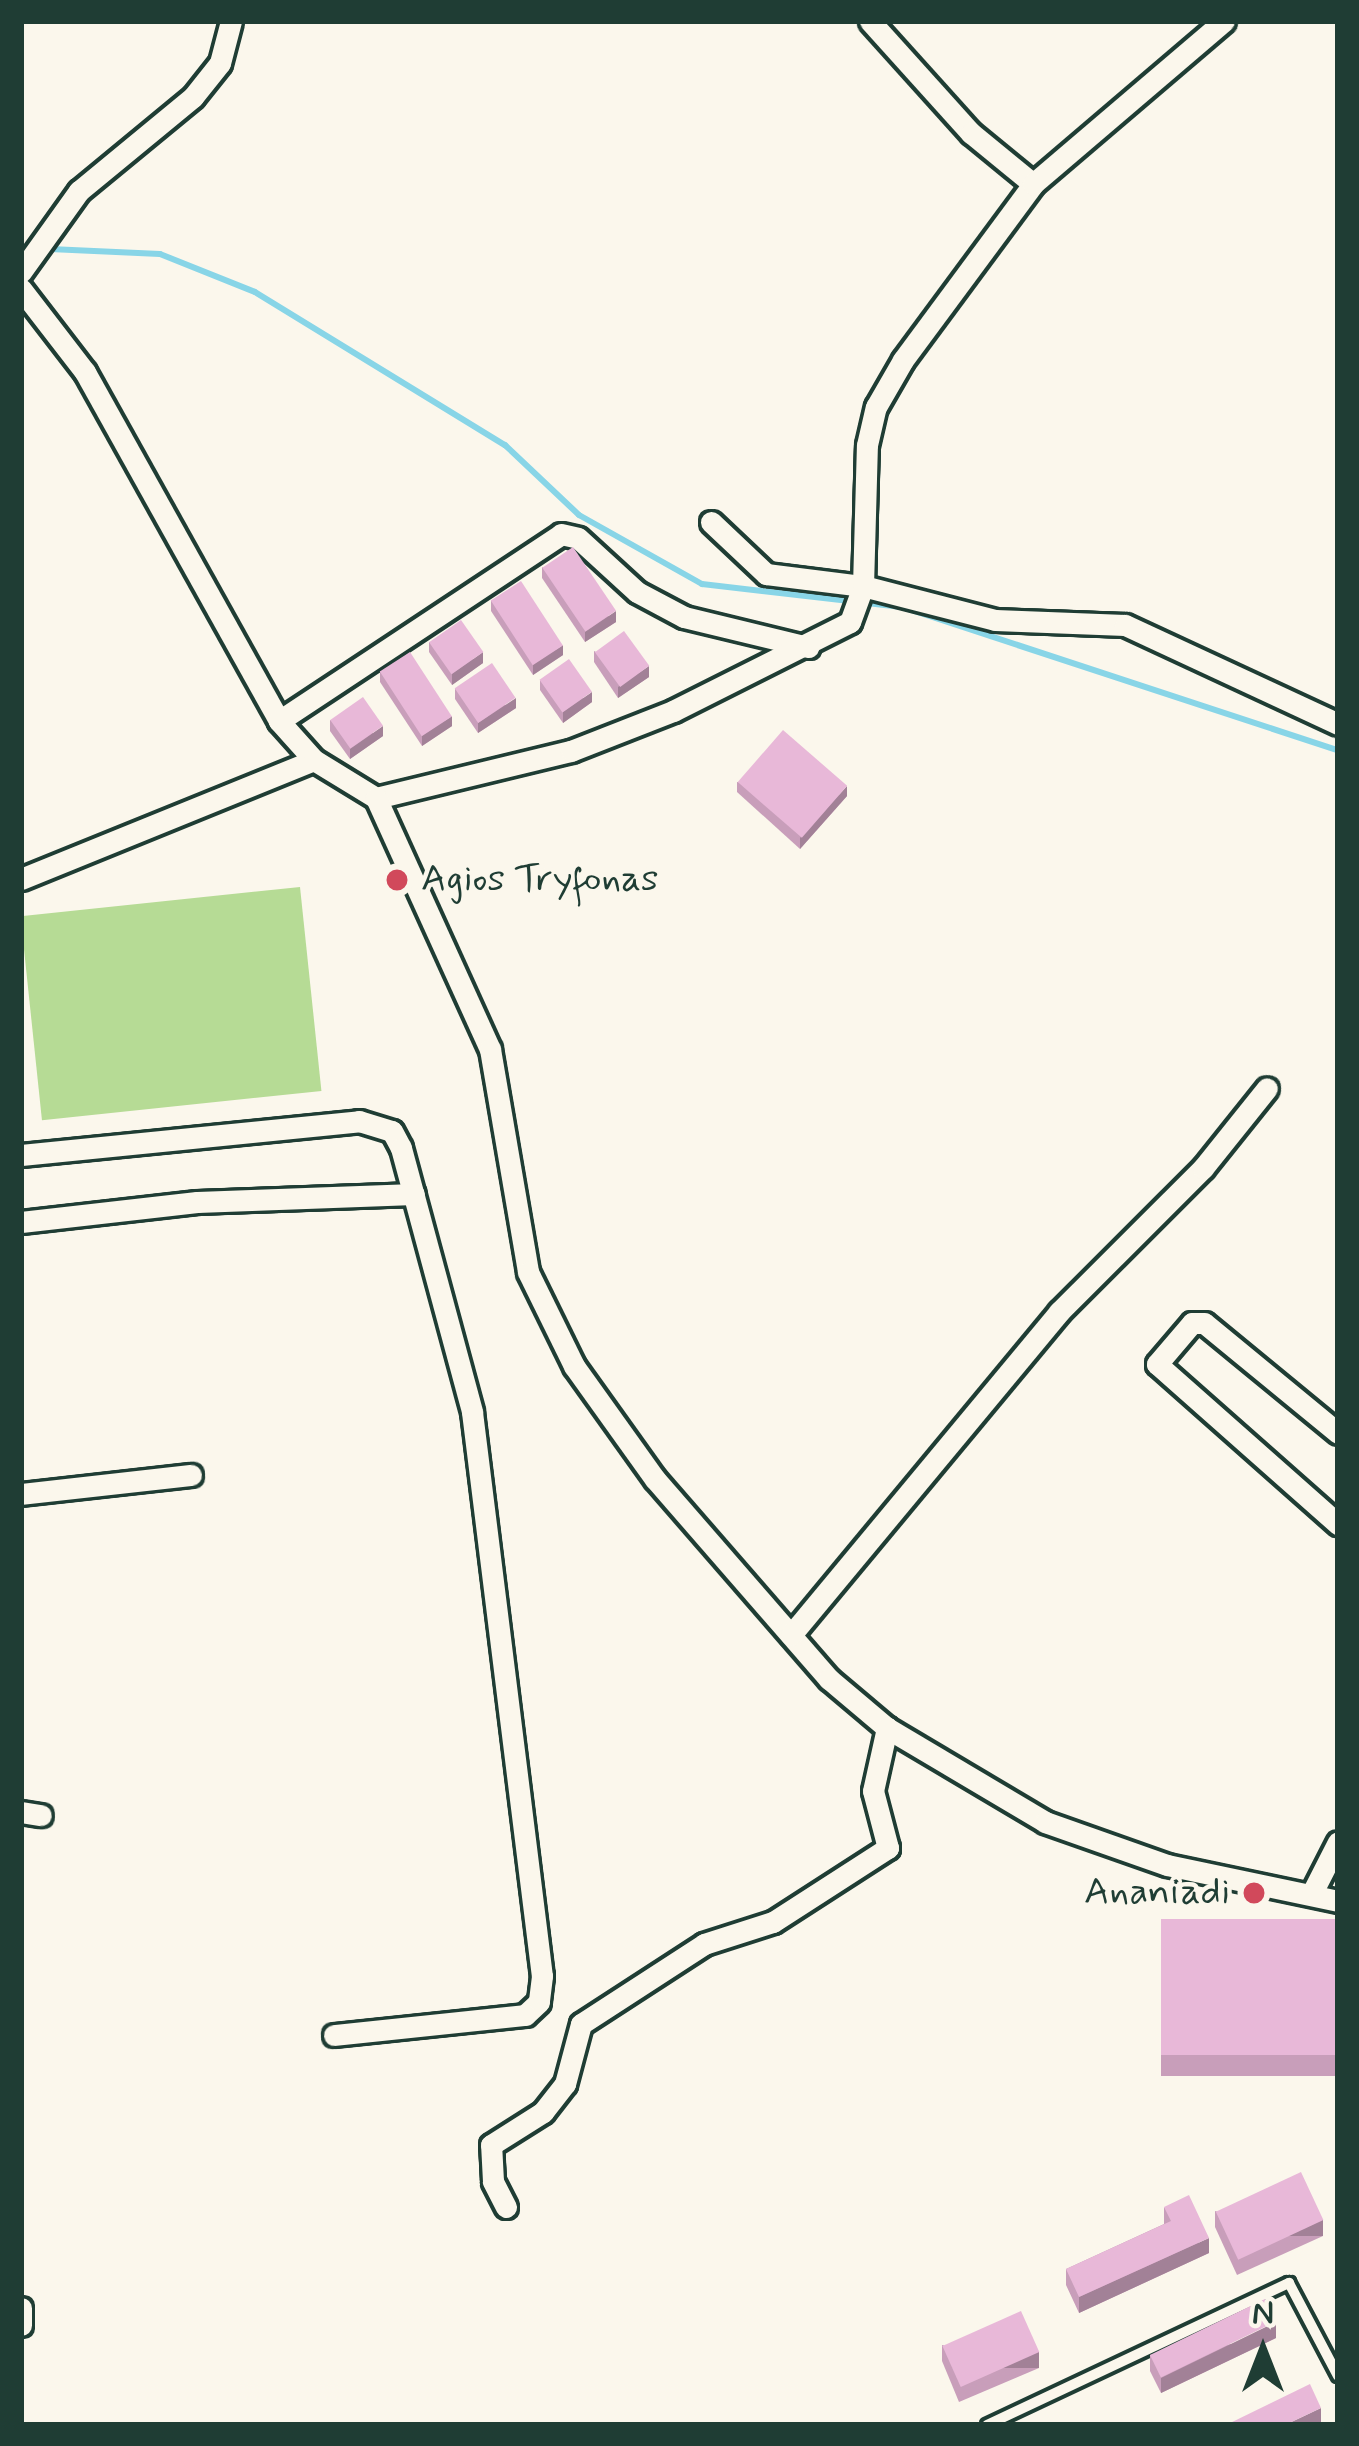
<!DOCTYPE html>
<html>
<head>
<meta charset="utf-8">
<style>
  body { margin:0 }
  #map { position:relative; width:1359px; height:2446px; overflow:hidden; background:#fbf7ec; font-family:Mynerve,sans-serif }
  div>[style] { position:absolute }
  .green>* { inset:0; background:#b6db95; transform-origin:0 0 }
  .stream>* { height:6px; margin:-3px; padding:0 3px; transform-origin:3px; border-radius:3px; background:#88d5e7 }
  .roads { filter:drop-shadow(3px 0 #1f3d34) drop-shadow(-3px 0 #1f3d34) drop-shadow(0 3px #1f3d34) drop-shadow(0 -3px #1f3d34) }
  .service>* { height:10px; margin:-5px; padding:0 5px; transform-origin:5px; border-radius:5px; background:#fbf7ec }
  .minor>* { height:21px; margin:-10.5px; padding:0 10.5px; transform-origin:10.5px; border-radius:10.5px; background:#fbf7ec }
  .wall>* { inset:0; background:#c89eba; transform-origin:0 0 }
  .shaded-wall>* { inset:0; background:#a28197; transform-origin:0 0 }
  .building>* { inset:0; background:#e8b8d8; transform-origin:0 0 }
  .dots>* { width:33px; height:33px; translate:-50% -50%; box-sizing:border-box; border:6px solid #fbf7ec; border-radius:50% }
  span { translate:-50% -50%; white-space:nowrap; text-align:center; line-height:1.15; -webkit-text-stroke:9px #fbf7ec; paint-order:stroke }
  .poi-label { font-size:39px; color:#1f3d34 }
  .left { translate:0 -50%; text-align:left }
  .right { translate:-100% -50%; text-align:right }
  .frame { position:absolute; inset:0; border:24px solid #1f3d34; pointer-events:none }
  .north { position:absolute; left:1203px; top:2290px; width:120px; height:120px; -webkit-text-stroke:9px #fbf7ec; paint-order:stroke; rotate:0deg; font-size:33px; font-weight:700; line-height:48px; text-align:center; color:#1f3d34 }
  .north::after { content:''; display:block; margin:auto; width:42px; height:54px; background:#1f3d34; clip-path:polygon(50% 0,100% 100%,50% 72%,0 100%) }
</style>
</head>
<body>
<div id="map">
  <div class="green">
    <div style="left:300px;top:887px;width:205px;height:281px;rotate:84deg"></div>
  </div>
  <div class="stream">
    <div style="left:50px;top:249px;width:110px;rotate:2.6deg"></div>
    <div style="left:160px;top:254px;width:102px;rotate:21.8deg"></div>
    <div style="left:255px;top:292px;width:293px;rotate:31.5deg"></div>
    <div style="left:505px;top:445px;width:102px;rotate:43.4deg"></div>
    <div style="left:579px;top:515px;width:141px;rotate:29.3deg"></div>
    <div style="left:702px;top:584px;width:201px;rotate:6.6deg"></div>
    <div style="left:902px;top:607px;width:459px;rotate:18.2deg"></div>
  </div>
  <div class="roads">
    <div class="service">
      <div style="left:987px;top:2425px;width:334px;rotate:-25.2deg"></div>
      <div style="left:1289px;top:2283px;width:105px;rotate:62.2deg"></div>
    </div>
    <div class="minor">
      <div style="left:870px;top:21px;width:151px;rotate:48deg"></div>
      <div style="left:971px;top:133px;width:80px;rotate:39.4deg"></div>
      <div style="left:21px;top:272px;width:100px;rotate:-54.4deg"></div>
      <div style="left:79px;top:191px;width:148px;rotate:-39.5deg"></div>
      <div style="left:193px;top:97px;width:43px;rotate:-51.5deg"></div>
      <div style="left:220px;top:63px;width:43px;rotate:-75.3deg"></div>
      <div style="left:21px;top:289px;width:105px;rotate:52.4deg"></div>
      <div style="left:85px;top:372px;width:399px;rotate:60.9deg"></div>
      <div style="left:279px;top:721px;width:52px;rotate:48.1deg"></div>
      <div style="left:711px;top:522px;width:76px;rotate:43.4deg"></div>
      <div style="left:766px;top:574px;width:98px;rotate:7.1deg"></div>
      <div style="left:863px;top:586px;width:136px;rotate:14.4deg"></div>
      <div style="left:995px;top:620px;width:130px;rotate:2.2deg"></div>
      <div style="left:1125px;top:625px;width:235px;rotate:24.9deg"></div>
      <div style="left:279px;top:721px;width:338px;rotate:-33.5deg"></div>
      <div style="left:561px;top:534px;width:17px;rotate:13deg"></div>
      <div style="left:578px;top:538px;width:80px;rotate:42.5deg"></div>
      <div style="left:637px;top:592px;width:53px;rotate:28deg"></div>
      <div style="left:684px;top:617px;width:128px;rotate:13.6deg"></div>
      <div style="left:376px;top:798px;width:201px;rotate:-13.6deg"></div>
      <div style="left:571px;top:751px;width:110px;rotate:-21.4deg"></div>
      <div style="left:673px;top:711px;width:198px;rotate:-26.7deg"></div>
      <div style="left:850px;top:622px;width:38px;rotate:-70deg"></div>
      <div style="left:863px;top:586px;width:141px;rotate:-88.4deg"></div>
      <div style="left:867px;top:445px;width:39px;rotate:-77deg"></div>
      <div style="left:876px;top:407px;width:54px;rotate:-60.1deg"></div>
      <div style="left:903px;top:360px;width:219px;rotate:-53.5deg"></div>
      <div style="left:1033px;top:184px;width:251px;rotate:-40.5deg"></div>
      <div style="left:21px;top:879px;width:316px;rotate:-22.1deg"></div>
      <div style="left:314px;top:760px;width:73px;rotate:31.5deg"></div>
      <div style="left:376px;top:798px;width:276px;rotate:65.6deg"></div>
      <div style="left:490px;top:1049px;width:226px;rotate:80.3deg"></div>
      <div style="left:528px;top:1272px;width:105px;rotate:63.9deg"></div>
      <div style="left:574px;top:1366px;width:139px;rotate:54.4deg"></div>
      <div style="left:655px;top:1479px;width:265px;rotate:49deg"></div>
      <div style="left:829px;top:1679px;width:76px;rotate:40.2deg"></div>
      <div style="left:887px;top:1728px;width:184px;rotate:30.7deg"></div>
      <div style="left:1045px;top:1822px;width:129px;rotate:19.4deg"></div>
      <div style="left:1167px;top:1865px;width:175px;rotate:11.9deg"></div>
      <div style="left:21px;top:1155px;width:340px;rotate:-5.7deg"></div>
      <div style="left:359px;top:1121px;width:34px;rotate:17deg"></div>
      <div style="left:392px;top:1131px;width:19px;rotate:62deg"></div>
      <div style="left:401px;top:1148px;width:273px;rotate:74.9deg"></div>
      <div style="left:472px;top:1412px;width:568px;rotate:82.93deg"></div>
      <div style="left:542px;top:1976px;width:26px;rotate:97deg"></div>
      <div style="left:539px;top:2002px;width:19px;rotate:137deg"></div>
      <div style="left:525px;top:2015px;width:192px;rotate:174deg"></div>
      <div style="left:21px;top:1222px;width:177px;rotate:-6.5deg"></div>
      <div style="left:197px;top:1202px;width:217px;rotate:-2.1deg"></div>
      <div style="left:1338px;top:1433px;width:173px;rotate:-140.6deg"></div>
      <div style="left:1204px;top:1323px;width:12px;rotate:180deg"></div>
      <div style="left:1192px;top:1323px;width:54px;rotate:130.5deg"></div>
      <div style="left:1157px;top:1364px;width:242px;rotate:41.5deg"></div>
      <div style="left:21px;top:1494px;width:171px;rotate:-6.4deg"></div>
      <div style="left:791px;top:1635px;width:420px;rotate:-50.3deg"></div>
      <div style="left:1059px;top:1312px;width:204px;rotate:-45deg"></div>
      <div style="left:1203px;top:1168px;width:102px;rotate:-51.3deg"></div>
      <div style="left:21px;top:1812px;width:20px;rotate:9deg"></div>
      <div style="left:1312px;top:1893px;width:57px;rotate:-63deg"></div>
      <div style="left:506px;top:2207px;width:29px;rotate:-117deg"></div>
      <div style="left:493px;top:2181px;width:36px;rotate:-93deg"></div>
      <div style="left:491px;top:2145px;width:62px;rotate:-32.4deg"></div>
      <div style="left:543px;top:2112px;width:36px;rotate:-52deg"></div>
      <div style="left:565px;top:2084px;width:62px;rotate:-75.1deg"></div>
      <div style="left:581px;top:2024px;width:147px;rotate:-33deg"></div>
      <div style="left:704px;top:1944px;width:72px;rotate:-17.7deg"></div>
      <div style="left:773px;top:1922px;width:137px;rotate:-32.8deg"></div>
      <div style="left:888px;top:1848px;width:59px;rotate:-104.7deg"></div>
      <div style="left:873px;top:1791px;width:65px;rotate:-77.5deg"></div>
      <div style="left:21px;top:2308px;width:17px;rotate:90deg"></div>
    </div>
  </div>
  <div class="wall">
    <div style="clip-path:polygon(542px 567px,616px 622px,585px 642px,542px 578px)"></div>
    <div style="clip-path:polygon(491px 600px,563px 655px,533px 675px,491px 611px)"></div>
    <div style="clip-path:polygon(429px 642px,483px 663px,452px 685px,429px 652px)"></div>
    <div style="clip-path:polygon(594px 651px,649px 677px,618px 698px,594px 662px)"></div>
    <div style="clip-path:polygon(380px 671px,452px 726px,422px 746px,380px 682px)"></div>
    <div style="clip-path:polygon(540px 680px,592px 702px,563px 723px,540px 690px)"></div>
    <div style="clip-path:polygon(455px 689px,516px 708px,478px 733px,455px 699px)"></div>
    <div style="clip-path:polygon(330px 720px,383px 736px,350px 759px,330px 731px)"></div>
    <div style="clip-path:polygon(737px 782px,847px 796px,800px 849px,737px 792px)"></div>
    <div style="left:1338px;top:1919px;width:157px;height:177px;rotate:90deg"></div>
    <div style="clip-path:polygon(1164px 2207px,1209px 2253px,1079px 2313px,1066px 2285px,1066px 2269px,1164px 2224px)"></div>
    <div style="clip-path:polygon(1215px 2211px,1323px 2236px,1237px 2275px,1215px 2227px)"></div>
    <div style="clip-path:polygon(1276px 2338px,1161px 2393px,1150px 2371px,1150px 2355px)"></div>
    <div style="clip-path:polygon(942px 2345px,1039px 2368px,959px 2402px,942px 2361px)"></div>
  </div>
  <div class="shaded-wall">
    <div style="clip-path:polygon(616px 611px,616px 622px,585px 642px,585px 632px)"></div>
    <div style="clip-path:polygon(563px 645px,563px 655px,533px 675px,533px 664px)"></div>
    <div style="clip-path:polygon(483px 652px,483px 663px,452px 685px,452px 674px)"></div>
    <div style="clip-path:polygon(649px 666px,649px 677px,618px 698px,618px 687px)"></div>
    <div style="clip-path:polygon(592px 692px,592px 702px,563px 723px,563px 712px)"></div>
    <div style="clip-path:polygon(516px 698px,516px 708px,478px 733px,478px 723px)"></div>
    <div style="clip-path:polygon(452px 716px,452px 726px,422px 746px,422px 735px)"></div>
    <div style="clip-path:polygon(383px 726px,383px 736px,350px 759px,350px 749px)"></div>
    <div style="clip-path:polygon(847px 786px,847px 796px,800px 849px,800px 838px)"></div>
    <div style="left:1323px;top:2220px;width:16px;height:94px;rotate:90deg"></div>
    <div style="clip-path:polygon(1209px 2238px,1209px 2253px,1079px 2313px,1079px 2297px)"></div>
    <div style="clip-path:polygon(1276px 2322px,1276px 2338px,1161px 2393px,1161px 2378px)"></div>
    <div style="left:1039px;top:2352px;width:16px;height:87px;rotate:90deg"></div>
    <div style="clip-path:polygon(1321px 2408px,1321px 2423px,1285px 2425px)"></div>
  </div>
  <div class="building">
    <div style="left:573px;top:547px;width:77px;height:37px;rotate:56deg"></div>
    <div style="left:521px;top:581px;width:77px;height:36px;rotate:57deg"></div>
    <div style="left:461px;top:620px;width:39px;height:39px;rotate:55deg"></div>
    <div style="left:624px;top:631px;width:43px;height:36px;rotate:54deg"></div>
    <div style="left:410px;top:652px;width:77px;height:36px;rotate:57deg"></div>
    <div style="left:569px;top:659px;width:40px;height:36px;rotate:55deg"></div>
    <div style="left:492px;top:663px;width:42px;height:45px;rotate:56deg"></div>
    <div style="left:363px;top:697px;width:35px;height:40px;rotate:55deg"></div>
    <div style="left:783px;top:730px;width:85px;height:69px;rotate:41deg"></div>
    <div style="left:1338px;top:1919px;width:136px;height:177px;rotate:90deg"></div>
    <div style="left:1301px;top:2172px;width:53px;height:94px;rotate:65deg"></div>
    <div style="clip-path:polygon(1189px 2195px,1209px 2238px,1079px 2297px,1066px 2269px,1171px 2221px,1164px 2207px)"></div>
    <div style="left:1265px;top:2299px;width:25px;height:128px;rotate:64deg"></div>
    <div style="left:1021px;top:2311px;width:45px;height:86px;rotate:66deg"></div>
    <div style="clip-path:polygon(1310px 2384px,1321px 2408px,1285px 2425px,1226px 2425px)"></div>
  </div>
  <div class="dots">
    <div style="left:397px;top:880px;background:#d1495b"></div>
    <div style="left:1254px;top:1893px;background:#d1495b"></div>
  </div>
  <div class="poi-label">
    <span class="left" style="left:421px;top:880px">Agios Tryfonas</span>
    <span class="right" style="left:1230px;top:1893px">Ananiadi</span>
  </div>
  <div class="frame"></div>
  <div class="north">N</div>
</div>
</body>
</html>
